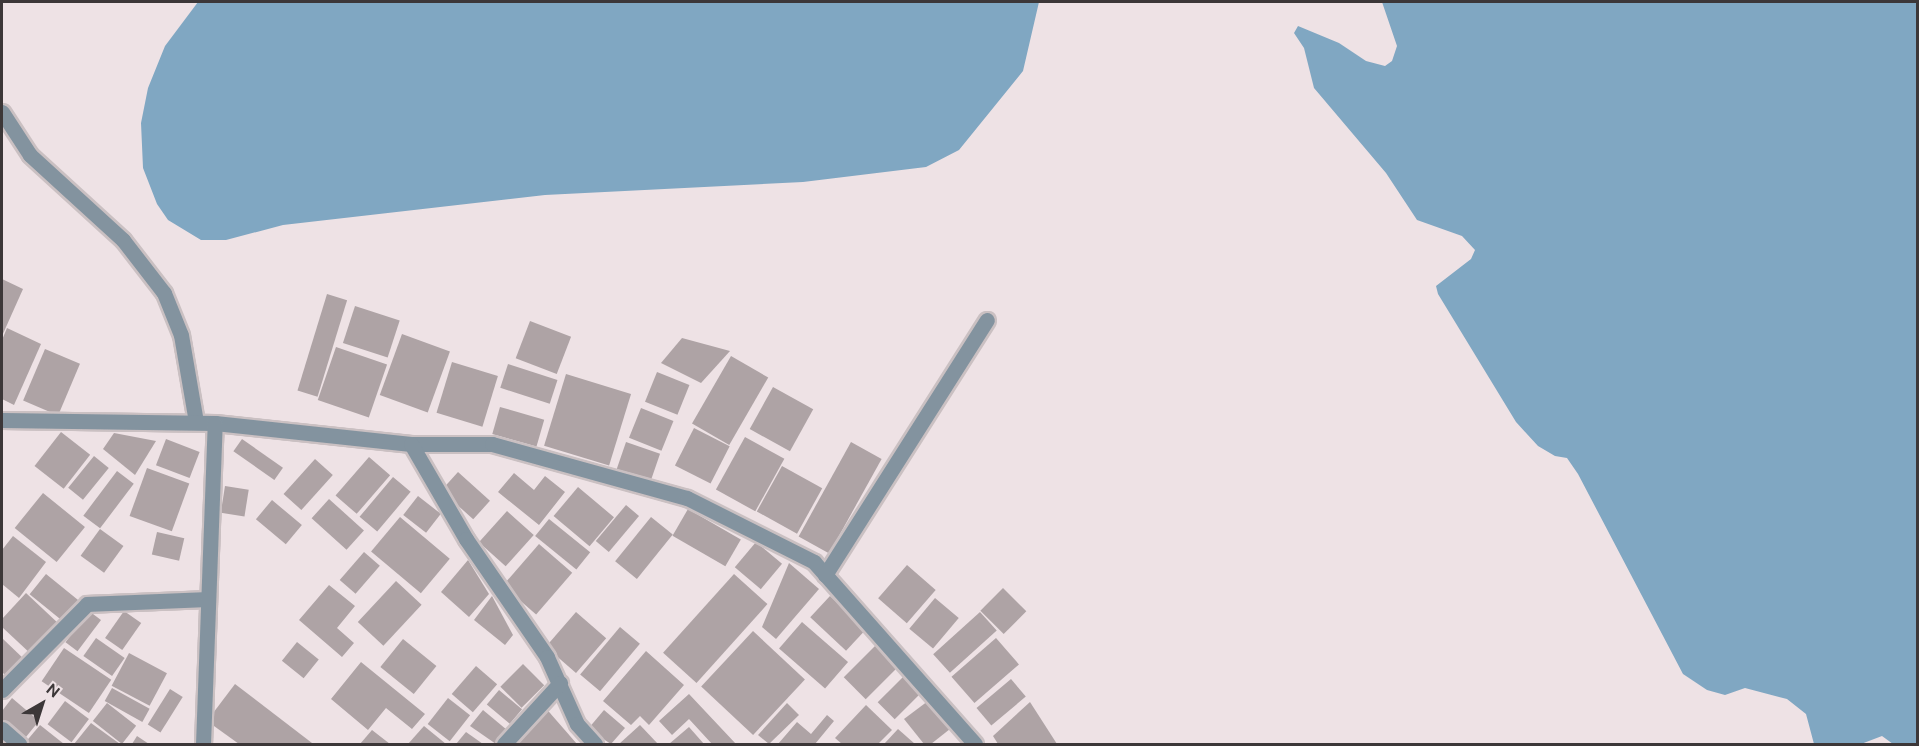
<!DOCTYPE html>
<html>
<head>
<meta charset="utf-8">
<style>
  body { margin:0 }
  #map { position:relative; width:1919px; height:746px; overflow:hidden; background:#eee2e5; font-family:Ubuntu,sans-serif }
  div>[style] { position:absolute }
  .water>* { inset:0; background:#80a7c2 }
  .building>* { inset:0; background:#aea3a5; transform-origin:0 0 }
  .roads { filter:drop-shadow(2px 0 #cac0c2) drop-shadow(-2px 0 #cac0c2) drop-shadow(0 2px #cac0c2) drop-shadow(0 -2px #cac0c2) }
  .minor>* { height:15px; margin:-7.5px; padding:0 7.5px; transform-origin:7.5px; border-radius:7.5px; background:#83939f }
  span { translate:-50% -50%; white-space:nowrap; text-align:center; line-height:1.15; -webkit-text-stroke:6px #eee2e5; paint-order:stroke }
  .frame { position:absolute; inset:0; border:3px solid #3c3738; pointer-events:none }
  .north { position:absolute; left:12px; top:674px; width:60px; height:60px; -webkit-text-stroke:4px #eee2e5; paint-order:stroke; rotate:39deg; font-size:16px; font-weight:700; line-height:24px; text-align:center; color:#3c3738 }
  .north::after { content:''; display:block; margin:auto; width:21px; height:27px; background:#3c3738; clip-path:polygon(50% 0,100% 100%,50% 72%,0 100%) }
</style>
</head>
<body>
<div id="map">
  <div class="water">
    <div style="clip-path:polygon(198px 2px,1039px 2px,1023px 71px,959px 150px,926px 167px,803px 182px,545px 195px,283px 225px,226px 240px,201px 240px,168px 220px,157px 204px,143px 168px,141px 123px,148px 88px,165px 46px)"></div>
    <div style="clip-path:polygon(1382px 2px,1917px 2px,1917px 744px,1893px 744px,1882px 736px,1861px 744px,1814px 744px,1806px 714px,1787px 699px,1745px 688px,1725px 695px,1707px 690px,1683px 674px,1578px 474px,1567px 458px,1555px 456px,1538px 446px,1516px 422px,1438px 294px,1436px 286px,1471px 259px,1475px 250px,1462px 236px,1417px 220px,1386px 173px,1314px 88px,1304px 48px,1294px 33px,1298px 26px,1339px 43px,1366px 61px,1385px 66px,1392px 61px,1397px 46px)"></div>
  </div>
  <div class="building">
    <div style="clip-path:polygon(2px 279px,23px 289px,2px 336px)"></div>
    <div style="left:327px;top:294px;width:21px;height:101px;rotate:17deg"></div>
    <div style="left:355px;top:306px;width:47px;height:39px;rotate:18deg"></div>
    <div style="left:530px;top:321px;width:44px;height:40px;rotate:21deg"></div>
    <div style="clip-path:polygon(7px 328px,41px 344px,14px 405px,2px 399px,2px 340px)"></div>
    <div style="left:402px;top:334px;width:51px;height:65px;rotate:20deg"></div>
    <div style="clip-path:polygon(682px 338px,730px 351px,701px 383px,661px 363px)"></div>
    <div style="left:336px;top:347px;width:54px;height:56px;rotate:19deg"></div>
    <div style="left:45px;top:349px;width:38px;height:56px;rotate:23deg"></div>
    <div style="left:731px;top:356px;width:43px;height:78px;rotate:30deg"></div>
    <div style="left:452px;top:362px;width:48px;height:53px;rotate:17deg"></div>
    <div style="left:508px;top:364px;width:52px;height:25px;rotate:18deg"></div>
    <div style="left:657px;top:372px;width:35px;height:32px;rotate:22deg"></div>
    <div style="left:566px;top:374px;width:68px;height:75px;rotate:17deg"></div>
    <div style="left:773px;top:387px;width:46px;height:48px;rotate:29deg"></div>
    <div style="left:500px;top:407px;width:46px;height:28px;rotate:16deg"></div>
    <div style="left:641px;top:408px;width:35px;height:32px;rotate:22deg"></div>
    <div style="left:694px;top:428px;width:40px;height:42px;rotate:27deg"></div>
    <div style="left:61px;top:432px;width:37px;height:43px;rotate:38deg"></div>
    <div style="clip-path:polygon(114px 433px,156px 441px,135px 475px,103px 449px)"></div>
    <div style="left:745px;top:437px;width:45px;height:60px;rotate:29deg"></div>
    <div style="left:166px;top:439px;width:36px;height:28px;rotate:21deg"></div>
    <div style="left:242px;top:439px;width:50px;height:15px;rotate:35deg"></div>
    <div style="left:626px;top:442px;width:36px;height:29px;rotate:19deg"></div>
    <div style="left:851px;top:442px;width:35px;height:108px;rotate:29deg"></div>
    <div style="left:94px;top:456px;width:19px;height:41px;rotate:39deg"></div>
    <div style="left:369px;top:457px;width:28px;height:51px;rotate:41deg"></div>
    <div style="left:315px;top:459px;width:24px;height:47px;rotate:42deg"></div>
    <div style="left:782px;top:466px;width:46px;height:52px;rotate:29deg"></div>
    <div style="left:147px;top:468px;width:45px;height:51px;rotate:20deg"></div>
    <div style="left:117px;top:471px;width:21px;height:56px;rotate:37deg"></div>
    <div style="left:458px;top:472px;width:43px;height:25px;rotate:42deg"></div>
    <div style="clip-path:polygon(514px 473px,534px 490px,545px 476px,565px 492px,539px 525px,498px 492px)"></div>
    <div style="left:393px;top:477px;width:23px;height:52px;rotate:40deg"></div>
    <div style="left:225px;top:486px;width:24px;height:27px;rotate:9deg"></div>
    <div style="left:578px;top:487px;width:47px;height:38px;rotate:40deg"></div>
    <div style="left:43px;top:493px;width:54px;height:45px;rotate:39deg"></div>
    <div style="left:418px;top:496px;width:29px;height:24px;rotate:38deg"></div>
    <div style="left:329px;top:499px;width:47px;height:26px;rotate:42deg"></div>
    <div style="left:272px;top:500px;width:39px;height:25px;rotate:40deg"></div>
    <div style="left:626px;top:505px;width:17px;height:47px;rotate:40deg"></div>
    <div style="left:688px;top:509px;width:61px;height:31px;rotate:30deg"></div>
    <div style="left:507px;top:511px;width:36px;height:42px;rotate:42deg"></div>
    <div style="left:400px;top:517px;width:65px;height:45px;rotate:40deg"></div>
    <div style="left:651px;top:517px;width:28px;height:57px;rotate:39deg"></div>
    <div style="left:549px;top:519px;width:53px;height:22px;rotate:39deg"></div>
    <div style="left:100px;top:529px;width:29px;height:33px;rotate:36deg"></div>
    <div style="left:157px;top:532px;width:28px;height:23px;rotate:13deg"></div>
    <div style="clip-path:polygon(13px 536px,46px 562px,19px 598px,2px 584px,2px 550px)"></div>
    <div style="left:756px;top:542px;width:34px;height:33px;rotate:40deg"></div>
    <div style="left:539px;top:544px;width:44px;height:55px;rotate:41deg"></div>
    <div style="left:364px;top:552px;width:21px;height:37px;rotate:41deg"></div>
    <div style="clip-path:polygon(468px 560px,489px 594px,469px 617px,441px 592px)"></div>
    <div style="clip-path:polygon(789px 563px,819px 589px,776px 639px,762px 627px)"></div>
    <div style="left:907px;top:565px;width:38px;height:44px;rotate:41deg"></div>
    <div style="left:46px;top:574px;width:44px;height:26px;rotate:39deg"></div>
    <div style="left:734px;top:574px;width:45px;height:106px;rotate:42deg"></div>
    <div style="left:396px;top:581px;width:35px;height:56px;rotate:43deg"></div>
    <div style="clip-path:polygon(329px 585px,355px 606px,337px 628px,354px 643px,342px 657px,299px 620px)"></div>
    <div style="left:1003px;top:588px;width:33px;height:32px;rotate:45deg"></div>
    <div style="clip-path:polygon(26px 593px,60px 625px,32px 655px,2px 627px,2px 619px)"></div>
    <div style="clip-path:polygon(492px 596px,513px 635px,505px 645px,474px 620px)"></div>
    <div style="left:830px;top:596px;width:49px;height:29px;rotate:43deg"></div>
    <div style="left:935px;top:598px;width:31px;height:40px;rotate:40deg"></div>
    <div style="left:89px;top:611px;width:15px;height:39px;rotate:37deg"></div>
    <div style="left:124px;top:611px;width:21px;height:33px;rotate:35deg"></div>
    <div style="left:576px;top:612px;width:40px;height:46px;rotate:41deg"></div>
    <div style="left:980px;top:612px;width:25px;height:63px;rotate:48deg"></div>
    <div style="left:802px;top:622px;width:61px;height:35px;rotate:41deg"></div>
    <div style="left:620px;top:627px;width:26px;height:62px;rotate:40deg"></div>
    <div style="left:753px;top:631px;width:71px;height:76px;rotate:43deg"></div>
    <div style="clip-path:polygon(2px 638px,27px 662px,10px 680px,2px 672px)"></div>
    <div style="left:96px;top:638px;width:35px;height:22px;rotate:35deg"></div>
    <div style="left:996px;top:638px;width:35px;height:59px;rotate:49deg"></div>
    <div style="left:403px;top:639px;width:43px;height:36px;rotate:39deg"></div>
    <div style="left:297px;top:642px;width:28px;height:24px;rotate:39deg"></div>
    <div style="left:877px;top:644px;width:31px;height:47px;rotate:45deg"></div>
    <div style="left:64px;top:648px;width:57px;height:40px;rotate:34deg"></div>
    <div style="clip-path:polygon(646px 651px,684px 685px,649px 725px,640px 716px,631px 725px,603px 701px)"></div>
    <div style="left:129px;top:653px;width:43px;height:37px;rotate:28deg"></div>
    <div style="clip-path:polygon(361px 662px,425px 714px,412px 729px,386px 708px,368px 730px,331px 699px)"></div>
    <div style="left:523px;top:664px;width:30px;height:32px;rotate:45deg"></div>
    <div style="left:476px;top:666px;width:28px;height:37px;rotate:41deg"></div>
    <div style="left:906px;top:674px;width:24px;height:40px;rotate:45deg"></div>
    <div style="left:1011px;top:679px;width:23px;height:45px;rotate:50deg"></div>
    <div style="clip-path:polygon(235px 684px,312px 743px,311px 744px,239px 744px,207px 721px)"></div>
    <div style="left:112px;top:688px;width:43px;height:15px;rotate:29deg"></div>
    <div style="left:170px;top:689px;width:15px;height:42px;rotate:32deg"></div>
    <div style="left:499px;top:690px;width:30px;height:19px;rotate:40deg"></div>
    <div style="clip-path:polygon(689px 694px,736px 744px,712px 744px,689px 719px,672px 735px,659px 721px)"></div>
    <div style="clip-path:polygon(12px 698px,39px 721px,21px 743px,2px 727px,2px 711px)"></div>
    <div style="left:448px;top:698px;width:28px;height:33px;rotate:38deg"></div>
    <div style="left:65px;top:701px;width:30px;height:29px;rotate:37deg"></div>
    <div style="clip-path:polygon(928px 701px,950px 729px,931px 744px,924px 744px,904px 719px)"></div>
    <div style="clip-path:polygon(1030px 702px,1057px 744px,998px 744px,993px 736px)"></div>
    <div style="left:107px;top:703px;width:37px;height:23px;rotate:38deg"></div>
    <div style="clip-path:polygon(787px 703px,799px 715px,769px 744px,758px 735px)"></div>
    <div style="clip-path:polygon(543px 705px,577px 744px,508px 744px)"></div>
    <div style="clip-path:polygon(866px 705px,892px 730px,878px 744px,842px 744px,835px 738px)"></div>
    <div style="clip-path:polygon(483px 710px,507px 730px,496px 744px,470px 726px)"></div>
    <div style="clip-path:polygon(604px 710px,625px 728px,611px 744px,588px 729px)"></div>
    <div style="clip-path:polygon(827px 715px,834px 721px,815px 744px,778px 744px,797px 722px,811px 734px)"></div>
    <div style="clip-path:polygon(91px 723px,120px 744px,74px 744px)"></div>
    <div style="clip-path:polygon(40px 725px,64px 744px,24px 744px)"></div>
    <div style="clip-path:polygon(640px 725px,658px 744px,619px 744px)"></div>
    <div style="clip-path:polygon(424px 726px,446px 744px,408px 744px)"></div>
    <div style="clip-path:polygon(689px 727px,704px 744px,669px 744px)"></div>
    <div style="clip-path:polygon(898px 729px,915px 744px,884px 744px)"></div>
    <div style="clip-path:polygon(372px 730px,390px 744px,360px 744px)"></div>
    <div style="clip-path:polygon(466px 732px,483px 744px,456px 744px)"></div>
    <div style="clip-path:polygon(137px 736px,149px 744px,132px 744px)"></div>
  </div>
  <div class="roads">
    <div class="minor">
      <div style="left:2px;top:112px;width:51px;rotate:56.9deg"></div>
      <div style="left:30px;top:155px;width:126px;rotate:42.4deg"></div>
      <div style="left:123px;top:240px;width:67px;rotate:52.3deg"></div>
      <div style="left:164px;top:293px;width:45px;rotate:68deg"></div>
      <div style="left:181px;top:335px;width:88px;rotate:80.2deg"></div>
      <div style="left:2px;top:420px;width:213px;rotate:0.8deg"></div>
      <div style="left:215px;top:423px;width:197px;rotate:6.1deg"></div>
      <div style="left:411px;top:444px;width:81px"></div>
      <div style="left:492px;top:444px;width:202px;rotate:15.5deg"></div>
      <div style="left:687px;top:498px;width:142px;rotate:26.7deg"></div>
      <div style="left:814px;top:562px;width:243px;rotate:48.5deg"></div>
      <div style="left:411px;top:444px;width:110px;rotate:59.9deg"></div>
      <div style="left:466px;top:539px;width:143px;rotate:55.5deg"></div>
      <div style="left:547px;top:657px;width:73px;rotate:65.9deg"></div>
      <div style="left:577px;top:724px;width:27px;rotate:48deg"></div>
      <div style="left:825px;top:575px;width:302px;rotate:-57.6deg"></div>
      <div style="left:2px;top:690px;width:121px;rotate:-45.3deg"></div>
      <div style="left:87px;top:604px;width:120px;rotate:-2.4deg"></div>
      <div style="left:2px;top:729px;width:23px;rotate:41deg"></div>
      <div style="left:203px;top:744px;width:321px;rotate:-87.9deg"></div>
      <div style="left:504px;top:744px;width:83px;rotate:-47.4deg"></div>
    </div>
  </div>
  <div class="frame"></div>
  <div class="north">N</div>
</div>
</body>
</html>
